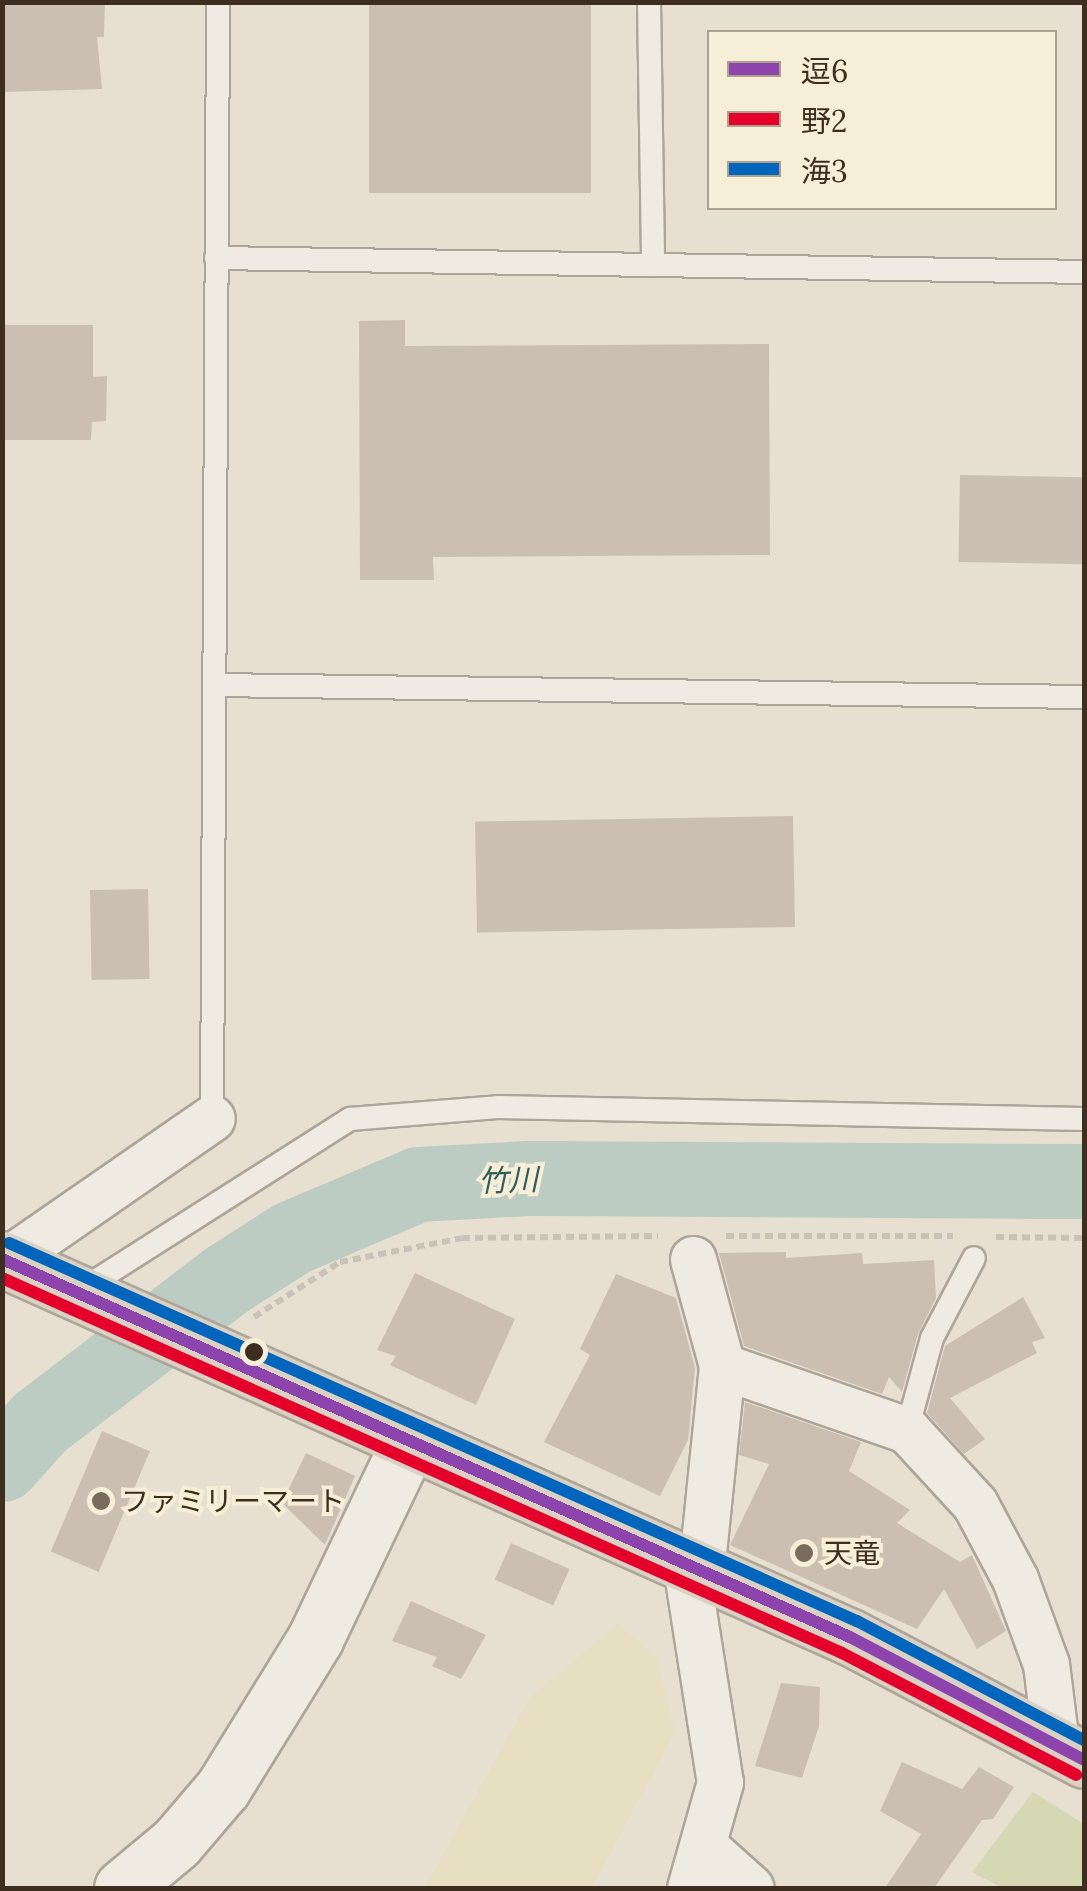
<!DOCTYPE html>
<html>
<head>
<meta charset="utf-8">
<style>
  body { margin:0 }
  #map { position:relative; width:1087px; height:1891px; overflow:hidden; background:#e7e0d1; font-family:Lora,"Noto Sans JP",serif }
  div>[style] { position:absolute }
  .farmland>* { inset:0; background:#e6dfc2 }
  .green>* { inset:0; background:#d6d7b3 }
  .river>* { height:75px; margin:-37.5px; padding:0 37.5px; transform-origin:37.5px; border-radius:37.5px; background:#bcccc2 }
  .building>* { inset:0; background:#cbbfb2; transform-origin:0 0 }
  .path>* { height:6px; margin-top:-3px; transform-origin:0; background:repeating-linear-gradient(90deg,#c8c2b9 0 8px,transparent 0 13px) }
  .roads { filter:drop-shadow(2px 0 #ada599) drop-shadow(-2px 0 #ada599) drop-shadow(0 2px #ada599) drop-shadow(0 -2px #ada599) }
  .lane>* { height:22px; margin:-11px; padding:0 11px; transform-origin:11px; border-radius:11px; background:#efebe3 }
  .street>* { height:45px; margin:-22.5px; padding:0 22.5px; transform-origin:22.5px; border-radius:22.5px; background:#efebe3 }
  .secondary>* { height:55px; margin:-27.5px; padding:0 27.5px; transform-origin:27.5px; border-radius:27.5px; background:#efebe3 }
  .highway>* { height:55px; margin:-27.5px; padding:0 27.5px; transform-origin:27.5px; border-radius:27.5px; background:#dad1c2 }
  .bus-1>* { height:12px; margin:-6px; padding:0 6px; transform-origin:6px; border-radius:6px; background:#8e44ad }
  .bus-2>* { height:12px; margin:-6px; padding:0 6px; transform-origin:6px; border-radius:6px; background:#e4002b }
  .bus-3>* { height:12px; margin:-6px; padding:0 6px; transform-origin:6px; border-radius:6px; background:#0065bd }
  .dots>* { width:28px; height:28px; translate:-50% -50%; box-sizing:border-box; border:5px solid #f7eed8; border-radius:50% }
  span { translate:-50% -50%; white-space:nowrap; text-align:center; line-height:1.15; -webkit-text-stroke:8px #f7eed8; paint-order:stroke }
  .poi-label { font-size:28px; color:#3d2e20 }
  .left { translate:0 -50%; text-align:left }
  .water-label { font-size:30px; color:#2f5d5a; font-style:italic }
  .frame { position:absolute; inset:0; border:5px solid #3d2e20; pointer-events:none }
  .legend { position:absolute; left:707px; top:30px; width:350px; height:180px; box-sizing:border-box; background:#f7eed8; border:2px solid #ada18e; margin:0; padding:12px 18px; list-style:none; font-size:30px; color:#3d2e20 }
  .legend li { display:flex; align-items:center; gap:20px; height:50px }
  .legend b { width:50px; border:2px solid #ada18e }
</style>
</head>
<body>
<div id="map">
  <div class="farmland">
    <div style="clip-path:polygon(618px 1624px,656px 1656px,675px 1732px,592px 1888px,424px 1888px,530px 1697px)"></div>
  </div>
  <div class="green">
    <div style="clip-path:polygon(1033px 1792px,1084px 1824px,1084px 1888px,1002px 1888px,972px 1872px)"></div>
  </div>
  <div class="river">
    <div style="left:2px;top:1464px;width:57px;rotate:-47.9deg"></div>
    <div style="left:40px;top:1422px;width:235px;rotate:-37.4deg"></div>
    <div style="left:227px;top:1279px;width:76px;rotate:-32.6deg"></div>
    <div style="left:291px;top:1238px;width:138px;rotate:-23deg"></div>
    <div style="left:418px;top:1184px;width:111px;rotate:-3.1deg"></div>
    <div style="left:529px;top:1178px;width:555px;rotate:0.31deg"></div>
  </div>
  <div class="building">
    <div style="clip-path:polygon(2px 2px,105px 2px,104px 37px,97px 37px,102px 89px,4px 92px)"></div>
    <div style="left:369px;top:2px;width:222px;height:191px"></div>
    <div style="clip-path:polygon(405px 320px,405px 346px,769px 344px,770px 555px,433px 557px,434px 580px,360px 580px,359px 321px)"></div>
    <div style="clip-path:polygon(2px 325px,93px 325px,93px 377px,107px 376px,106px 421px,92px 422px,91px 440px,2px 440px)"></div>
    <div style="left:960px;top:475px;width:124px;height:87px;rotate:1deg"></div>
    <div style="left:793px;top:816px;width:111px;height:318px;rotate:89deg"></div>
    <div style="left:148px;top:889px;width:90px;height:58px;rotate:89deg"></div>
    <div style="clip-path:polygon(786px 1252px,786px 1258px,862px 1253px,863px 1264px,934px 1260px,936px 1298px,918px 1334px,902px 1392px,889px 1377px,882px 1394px,744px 1346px,719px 1253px)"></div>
    <div style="clip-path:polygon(415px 1273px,515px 1319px,476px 1405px,390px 1365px,396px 1356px,377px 1350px)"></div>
    <div style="clip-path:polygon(616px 1274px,676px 1298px,695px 1368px,688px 1440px,660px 1496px,544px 1442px,590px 1355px,580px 1349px)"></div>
    <div style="clip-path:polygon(1023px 1297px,1045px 1338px,1032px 1342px,1037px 1353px,950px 1398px,985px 1439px,964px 1454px,927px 1413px,945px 1346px)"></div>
    <div style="clip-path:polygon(745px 1402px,861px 1442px,849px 1471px,910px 1510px,897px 1523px,960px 1562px,972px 1555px,1006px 1631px,977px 1649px,944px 1589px,917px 1629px,730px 1545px,769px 1464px,739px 1455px)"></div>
    <div style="left:102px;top:1431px;width:52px;height:131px;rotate:23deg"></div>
    <div style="clip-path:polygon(306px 1453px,355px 1476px,325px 1545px,282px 1503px)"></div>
    <div style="left:511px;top:1543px;width:64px;height:40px;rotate:24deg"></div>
    <div style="clip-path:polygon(411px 1601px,486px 1635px,461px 1679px,432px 1666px,437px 1657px,392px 1641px)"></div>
    <div style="clip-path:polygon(781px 1683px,820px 1687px,819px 1726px,802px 1778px,755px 1766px)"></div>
    <div style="clip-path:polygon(902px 1762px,962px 1789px,979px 1767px,1014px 1787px,993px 1819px,982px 1820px,934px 1888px,885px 1888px,921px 1834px,880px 1811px)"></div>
  </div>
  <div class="path">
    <div style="left:726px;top:1236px;width:227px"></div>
    <div style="left:996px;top:1237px;width:88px;rotate:0.7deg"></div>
    <div style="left:254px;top:1317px;width:102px;rotate:-32.6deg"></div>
    <div style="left:340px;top:1262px;width:124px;rotate:-11.1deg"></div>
    <div style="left:462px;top:1238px;width:196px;rotate:-0.6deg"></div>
  </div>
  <div class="roads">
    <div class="lane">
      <div style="left:649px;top:2px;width:263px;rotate:89.1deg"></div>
      <div style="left:216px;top:258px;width:868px;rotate:0.92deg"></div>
      <div style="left:214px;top:685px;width:870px;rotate:0.79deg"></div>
      <div style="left:212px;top:1118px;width:1116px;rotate:-89.69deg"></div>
      <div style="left:83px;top:1289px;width:317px;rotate:-32.5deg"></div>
      <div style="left:350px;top:1119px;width:148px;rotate:-4.6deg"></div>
      <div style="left:498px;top:1107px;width:586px;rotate:1.17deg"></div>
      <div style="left:907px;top:1430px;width:95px;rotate:-74.8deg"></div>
      <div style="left:932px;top:1338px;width:90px;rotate:-62.3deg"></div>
    </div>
    <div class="street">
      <div style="left:693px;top:1259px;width:111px;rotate:74.8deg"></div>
      <div style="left:722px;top:1366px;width:207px;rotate:95.8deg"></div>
      <div style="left:7px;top:1260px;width:249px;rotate:-34.7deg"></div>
      <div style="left:722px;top:1366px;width:196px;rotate:19.1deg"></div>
      <div style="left:907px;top:1430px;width:100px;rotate:47.4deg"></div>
      <div style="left:975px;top:1504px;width:85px;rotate:61.9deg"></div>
      <div style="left:1015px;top:1579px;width:90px;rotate:70deg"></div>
      <div style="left:1046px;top:1664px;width:81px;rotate:82.9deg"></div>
      <div style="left:686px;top:1566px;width:219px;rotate:81.1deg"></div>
      <div style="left:720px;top:1782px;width:110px;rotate:105.8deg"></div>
      <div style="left:703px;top:1845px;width:64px;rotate:41.9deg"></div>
    </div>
    <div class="secondary">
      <div style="left:122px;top:1888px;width:70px;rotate:-39.8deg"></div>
      <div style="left:176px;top:1843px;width:72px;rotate:-49.5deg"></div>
      <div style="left:223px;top:1788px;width:175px;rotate:-58.3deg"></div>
      <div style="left:315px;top:1639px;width:216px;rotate:-64.5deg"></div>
    </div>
    <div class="highway">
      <div style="left:2px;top:1259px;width:928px;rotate:24.03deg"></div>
      <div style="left:850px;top:1637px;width:264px;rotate:27.7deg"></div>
    </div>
  </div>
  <div class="bus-1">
    <div style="left:2px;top:1259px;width:928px;rotate:24.03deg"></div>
    <div style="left:850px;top:1637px;width:264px;rotate:27.7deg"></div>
  </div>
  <div class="bus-2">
    <div style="left:2px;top:1278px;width:920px;rotate:24.06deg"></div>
    <div style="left:842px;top:1653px;width:264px;rotate:27.5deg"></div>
  </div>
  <div class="bus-3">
    <div style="left:9px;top:1243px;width:928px;rotate:24.03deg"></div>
    <div style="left:857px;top:1621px;width:256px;rotate:27.7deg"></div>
  </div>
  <div class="dots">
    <div style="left:254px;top:1352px;background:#3d2e20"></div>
    <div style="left:101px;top:1501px;background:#786c5e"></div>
    <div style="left:804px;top:1553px;background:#786c5e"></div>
  </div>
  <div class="poi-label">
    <span class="left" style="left:121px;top:1501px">ファミリーマート</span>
    <span class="left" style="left:824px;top:1553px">天竜</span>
  </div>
  <div class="water-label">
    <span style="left:508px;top:1180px;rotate:-2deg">竹川</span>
  </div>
  <div class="frame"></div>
  <ul class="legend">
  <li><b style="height:12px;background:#8e44ad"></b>逗6</li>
  <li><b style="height:12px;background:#e4002b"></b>野2</li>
  <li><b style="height:12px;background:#0065bd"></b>海3</li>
  </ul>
</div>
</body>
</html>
